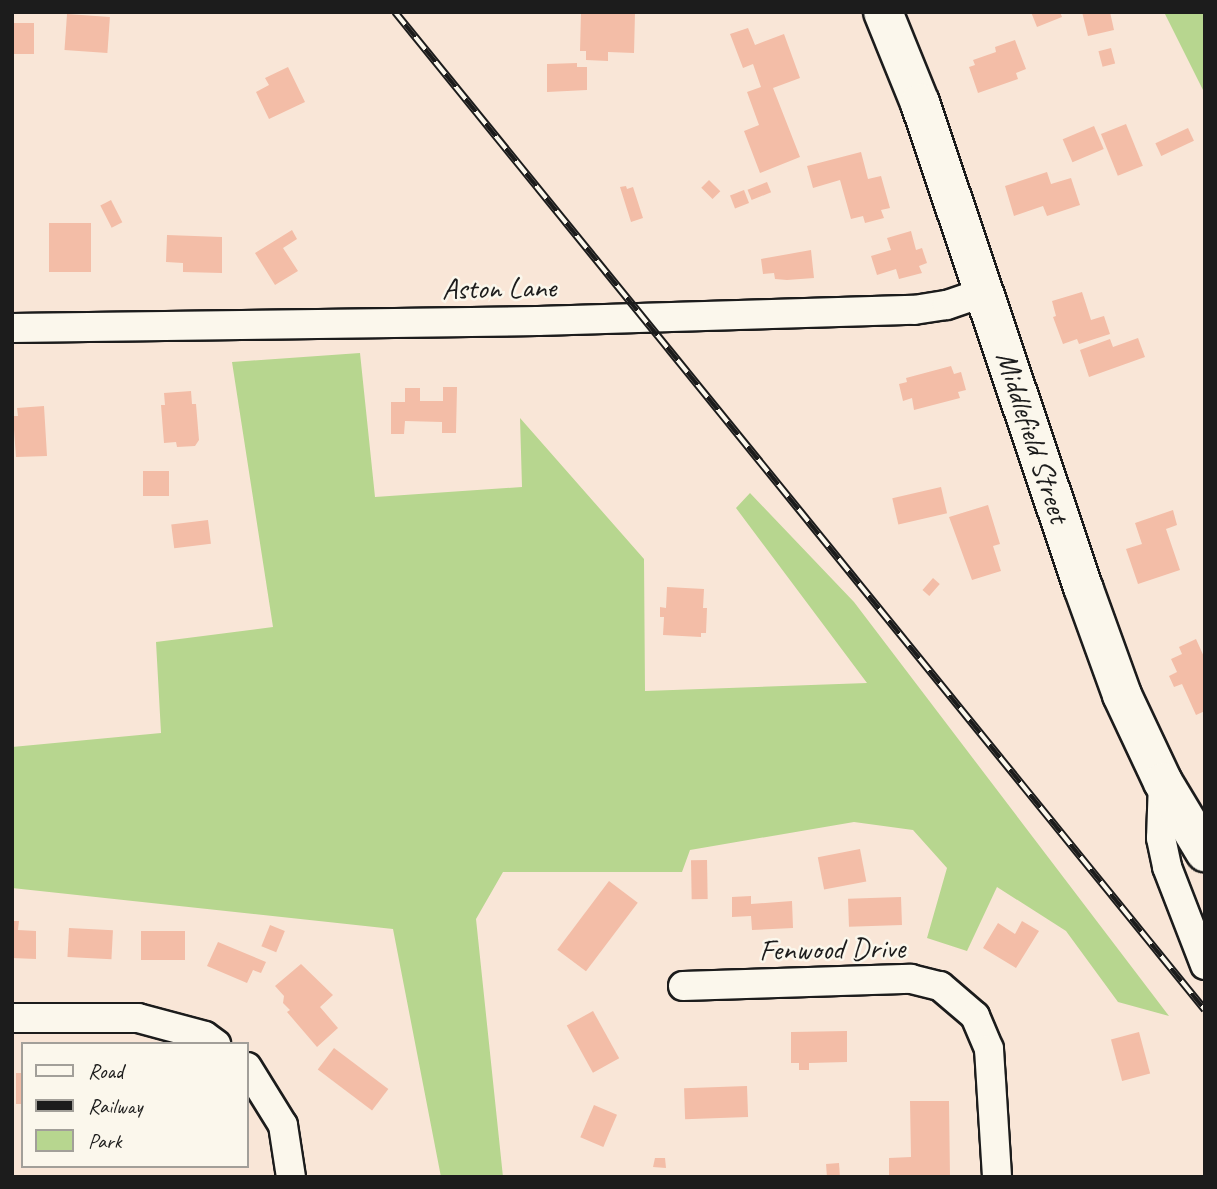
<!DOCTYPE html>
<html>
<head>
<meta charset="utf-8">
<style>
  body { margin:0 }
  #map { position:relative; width:1217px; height:1189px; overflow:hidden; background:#f9e6d7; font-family:Caveat,sans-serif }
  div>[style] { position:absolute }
  .green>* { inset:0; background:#b7d68f }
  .building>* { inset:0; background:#f3bda7; transform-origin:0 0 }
  .roads { filter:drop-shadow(2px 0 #1c1c1c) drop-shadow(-2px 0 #1c1c1c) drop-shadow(0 2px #1c1c1c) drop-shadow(0 -2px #1c1c1c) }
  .street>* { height:28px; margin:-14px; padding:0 14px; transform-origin:14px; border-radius:14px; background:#fbf7ec }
  .secondary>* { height:38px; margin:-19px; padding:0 19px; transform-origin:19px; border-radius:19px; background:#fbf7ec }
  .rail>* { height:8px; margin-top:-4px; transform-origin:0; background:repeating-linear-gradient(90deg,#fbf7ec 0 16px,#1c1c1c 0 32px); box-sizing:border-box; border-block:2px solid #1c1c1c }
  span { translate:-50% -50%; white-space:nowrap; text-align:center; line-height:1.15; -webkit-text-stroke:5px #fbf7ec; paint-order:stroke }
  .street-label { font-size:30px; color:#1c1c1c }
  .frame { position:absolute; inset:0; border:14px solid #1c1c1c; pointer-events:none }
  .legend { position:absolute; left:21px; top:1042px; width:228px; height:126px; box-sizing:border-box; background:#fbf7ec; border:2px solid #a29f99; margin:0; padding:9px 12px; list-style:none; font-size:21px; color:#1c1c1c }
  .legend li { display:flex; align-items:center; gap:14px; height:35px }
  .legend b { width:35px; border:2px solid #a29f99 }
</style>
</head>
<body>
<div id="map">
  <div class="green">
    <div style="clip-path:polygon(1164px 12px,1205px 12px,1205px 94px)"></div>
    <div style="clip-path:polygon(360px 353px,375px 497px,522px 487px,520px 418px,644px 559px,645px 691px,867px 683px,736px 508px,750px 493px,854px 602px,1169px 1016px,1118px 1002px,1066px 931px,997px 887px,967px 951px,927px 938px,947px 868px,913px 830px,854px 822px,690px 850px,682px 872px,503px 872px,476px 919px,503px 1177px,441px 1177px,393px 929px,12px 888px,12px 747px,161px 733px,156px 642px,273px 627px,232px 362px)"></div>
  </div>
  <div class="building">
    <div style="clip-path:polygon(581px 12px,635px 13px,634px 53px,608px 52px,608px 61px,586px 60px,586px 51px,580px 51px)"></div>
    <div style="clip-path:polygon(1031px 12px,1060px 12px,1062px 17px,1037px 27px)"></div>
    <div style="clip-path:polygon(1082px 12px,1110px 12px,1114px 30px,1088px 36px)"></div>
    <div style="left:67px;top:14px;width:43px;height:36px;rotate:4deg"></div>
    <div style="left:12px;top:23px;width:22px;height:31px"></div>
    <div style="clip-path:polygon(748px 28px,755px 45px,784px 34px,800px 78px,773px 88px,800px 157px,760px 173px,744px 131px,759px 125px,747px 92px,761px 87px,753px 64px,743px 68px,730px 34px)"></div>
    <div style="clip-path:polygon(1015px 40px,1026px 69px,1016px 73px,1018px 79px,978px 93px,969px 67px,975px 65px,973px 60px,996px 52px,995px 47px)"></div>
    <div style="left:1111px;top:48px;width:16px;height:13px;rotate:75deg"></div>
    <div style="clip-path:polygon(577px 63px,577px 67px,587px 67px,587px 90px,547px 92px,547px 64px)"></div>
    <div style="clip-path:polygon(288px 67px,305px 102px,269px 119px,256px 92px,269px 85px,265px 78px)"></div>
    <div style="left:1126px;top:124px;width:45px;height:27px;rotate:68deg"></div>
    <div style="left:1094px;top:126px;width:25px;height:34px;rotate:67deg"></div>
    <div style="left:1188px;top:128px;width:14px;height:36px;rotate:65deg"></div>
    <div style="clip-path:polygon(861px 152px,868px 179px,881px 176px,890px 208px,881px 210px,884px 218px,865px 223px,863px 216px,851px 219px,840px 180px,813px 188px,807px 166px)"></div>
    <div style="clip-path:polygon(1047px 172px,1051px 184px,1071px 178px,1080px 205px,1047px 216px,1043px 206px,1014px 216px,1005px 186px)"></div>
    <div style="left:709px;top:180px;width:16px;height:11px;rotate:45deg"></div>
    <div style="left:767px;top:182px;width:11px;height:21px;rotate:68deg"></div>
    <div style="clip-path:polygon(626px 186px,627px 189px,633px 187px,643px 218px,631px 222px,620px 187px)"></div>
    <div style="left:744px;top:190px;width:14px;height:15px;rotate:69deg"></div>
    <div style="left:111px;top:200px;width:25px;height:12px;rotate:63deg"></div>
    <div style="left:49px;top:223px;width:42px;height:49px"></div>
    <div style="clip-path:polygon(292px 230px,297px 239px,283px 248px,298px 271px,275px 285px,255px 253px)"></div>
    <div style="clip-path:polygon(911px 231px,916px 250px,922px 248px,927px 263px,919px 266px,922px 273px,899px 279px,896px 269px,877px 275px,871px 256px,891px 250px,887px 238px)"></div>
    <div style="clip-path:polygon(167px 235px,222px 237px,222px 273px,183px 272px,183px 263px,166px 262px)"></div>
    <div style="clip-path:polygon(811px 250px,814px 278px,787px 280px,775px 279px,774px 273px,763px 274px,761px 259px)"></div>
    <div style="clip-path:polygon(1082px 292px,1091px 320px,1104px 316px,1110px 334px,1079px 344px,1077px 339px,1063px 344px,1053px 317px,1056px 316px,1052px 301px)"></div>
    <div style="clip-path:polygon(1138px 338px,1145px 357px,1089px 377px,1080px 350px,1110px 339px,1113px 347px)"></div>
    <div style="clip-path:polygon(951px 366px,954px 374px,961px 372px,966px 390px,958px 392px,960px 398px,914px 410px,912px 398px,903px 401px,899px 384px,907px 382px,906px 378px)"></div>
    <div style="clip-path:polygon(443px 387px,457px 387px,456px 433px,442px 433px,442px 422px,405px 421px,404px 434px,391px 434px,391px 402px,405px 402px,405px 388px,420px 388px,420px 401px,443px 401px)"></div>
    <div style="clip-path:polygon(191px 391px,192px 404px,196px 404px,199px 440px,195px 446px,177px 447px,176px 442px,164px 443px,161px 405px,165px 405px,164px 393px)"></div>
    <div style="clip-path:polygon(44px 406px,47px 456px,16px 457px,13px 416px,18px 416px,17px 408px)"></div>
    <div style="left:169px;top:471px;width:25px;height:26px;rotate:90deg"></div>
    <div style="left:941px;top:487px;width:27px;height:50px;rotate:77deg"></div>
    <div style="clip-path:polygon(988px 505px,1000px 544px,993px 546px,1001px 571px,972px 580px,949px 517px)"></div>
    <div style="clip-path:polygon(1173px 510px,1177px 525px,1166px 529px,1180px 570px,1138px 584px,1126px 549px,1142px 544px,1135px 523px)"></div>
    <div style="left:208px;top:520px;width:24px;height:37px;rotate:83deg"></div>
    <div style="left:933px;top:578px;width:9px;height:16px;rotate:41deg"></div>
    <div style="clip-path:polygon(667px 587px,704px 589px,703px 608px,707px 608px,706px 633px,701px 633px,701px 637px,663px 635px,664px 617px,660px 617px,660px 607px,666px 608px)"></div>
    <div style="clip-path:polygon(1196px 639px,1205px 659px,1205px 711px,1196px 715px,1182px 684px,1174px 687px,1169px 676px,1177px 672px,1171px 659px,1182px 654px,1179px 647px)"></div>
    <div style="left:860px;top:849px;width:33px;height:43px;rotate:79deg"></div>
    <div style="left:707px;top:860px;width:39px;height:16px;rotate:89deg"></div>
    <div style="left:609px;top:881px;width:36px;height:86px;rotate:37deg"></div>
    <div style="clip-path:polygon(751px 896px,751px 904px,792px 901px,793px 928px,752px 930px,751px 916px,732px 917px,732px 897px)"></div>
    <div style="left:901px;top:897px;width:28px;height:53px;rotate:88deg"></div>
    <div style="clip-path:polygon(12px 921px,19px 921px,18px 930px,36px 931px,36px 959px,12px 958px)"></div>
    <div style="clip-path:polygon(1022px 921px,1039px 931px,1016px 968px,983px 948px,998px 923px,1015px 934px)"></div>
    <div style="left:270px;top:925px;width:16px;height:23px;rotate:22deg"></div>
    <div style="left:69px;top:928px;width:44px;height:29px;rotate:3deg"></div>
    <div style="left:141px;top:931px;width:44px;height:29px"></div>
    <div style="clip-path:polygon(218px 942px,266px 962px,261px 973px,253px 970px,247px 983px,207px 966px)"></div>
    <div style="clip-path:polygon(301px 964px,333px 995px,320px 1007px,338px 1028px,317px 1047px,287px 1012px,290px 1010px,283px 1003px,284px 996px,275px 986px)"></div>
    <div style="left:593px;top:1011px;width:54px;height:30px;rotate:61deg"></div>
    <div style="clip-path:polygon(847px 1031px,847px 1062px,809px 1063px,809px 1070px,799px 1070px,799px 1063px,791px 1063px,791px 1032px)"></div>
    <div style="left:1139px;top:1032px;width:43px;height:29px;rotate:75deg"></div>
    <div style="left:334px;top:1048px;width:68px;height:27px;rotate:37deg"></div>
    <div style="left:16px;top:1073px;width:7px;height:31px"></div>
    <div style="left:747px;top:1086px;width:31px;height:63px;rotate:88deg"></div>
    <div style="clip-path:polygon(910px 1101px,949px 1101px,950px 1177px,889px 1177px,889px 1158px,911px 1157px)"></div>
    <div style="left:594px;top:1105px;width:25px;height:35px;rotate:23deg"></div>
    <div style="clip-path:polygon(655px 1158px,665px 1158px,666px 1168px,653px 1167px)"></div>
    <div style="left:839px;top:1163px;width:14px;height:13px;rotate:86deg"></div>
  </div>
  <div class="roads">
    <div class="street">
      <div style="left:12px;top:328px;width:526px;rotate:-0.76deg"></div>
      <div style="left:538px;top:321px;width:376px;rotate:-1.7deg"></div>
      <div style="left:914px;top:310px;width:33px;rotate:-9deg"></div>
      <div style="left:947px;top:305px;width:40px;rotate:-18.9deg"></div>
      <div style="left:1163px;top:782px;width:56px;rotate:92deg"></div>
      <div style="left:1161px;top:838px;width:30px;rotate:78deg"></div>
      <div style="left:1167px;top:867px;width:105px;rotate:68.8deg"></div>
      <div style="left:683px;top:986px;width:228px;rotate:-1.8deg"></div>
      <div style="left:911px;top:979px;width:30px;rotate:14deg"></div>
      <div style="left:940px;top:986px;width:46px;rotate:40.6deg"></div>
      <div style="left:975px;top:1016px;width:36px;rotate:67deg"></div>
      <div style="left:989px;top:1049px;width:128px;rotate:86.4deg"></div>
      <div style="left:12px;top:1018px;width:126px"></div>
      <div style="left:138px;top:1018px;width:69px;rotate:15deg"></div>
      <div style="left:205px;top:1036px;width:14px;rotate:36deg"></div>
      <div style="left:247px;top:1067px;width:68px;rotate:58.2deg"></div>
      <div style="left:283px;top:1125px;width:53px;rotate:81.3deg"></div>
    </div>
    <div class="secondary">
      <div style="left:883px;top:12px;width:98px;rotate:67.9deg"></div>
      <div style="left:920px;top:103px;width:511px;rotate:71.39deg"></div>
      <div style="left:1083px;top:587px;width:115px;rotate:70.1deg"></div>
      <div style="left:1122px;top:695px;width:96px;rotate:64.8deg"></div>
      <div style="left:1163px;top:782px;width:82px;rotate:59deg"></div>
    </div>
  </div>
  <div class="rail">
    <div style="left:395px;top:12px;width:1285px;rotate:50.94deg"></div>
  </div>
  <div class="street-label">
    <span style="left:499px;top:288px;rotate:-1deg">Aston Lane</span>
    <span style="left:1033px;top:437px;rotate:72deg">Middlefield Street</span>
    <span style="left:832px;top:949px;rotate:-1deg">Fenwood Drive</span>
  </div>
  <div class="frame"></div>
  <ul class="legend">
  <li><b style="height:9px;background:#fbf7ec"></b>Road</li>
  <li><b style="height:9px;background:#1c1c1c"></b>Railway</li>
  <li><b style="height:19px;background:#b7d68f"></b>Park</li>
  </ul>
</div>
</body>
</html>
